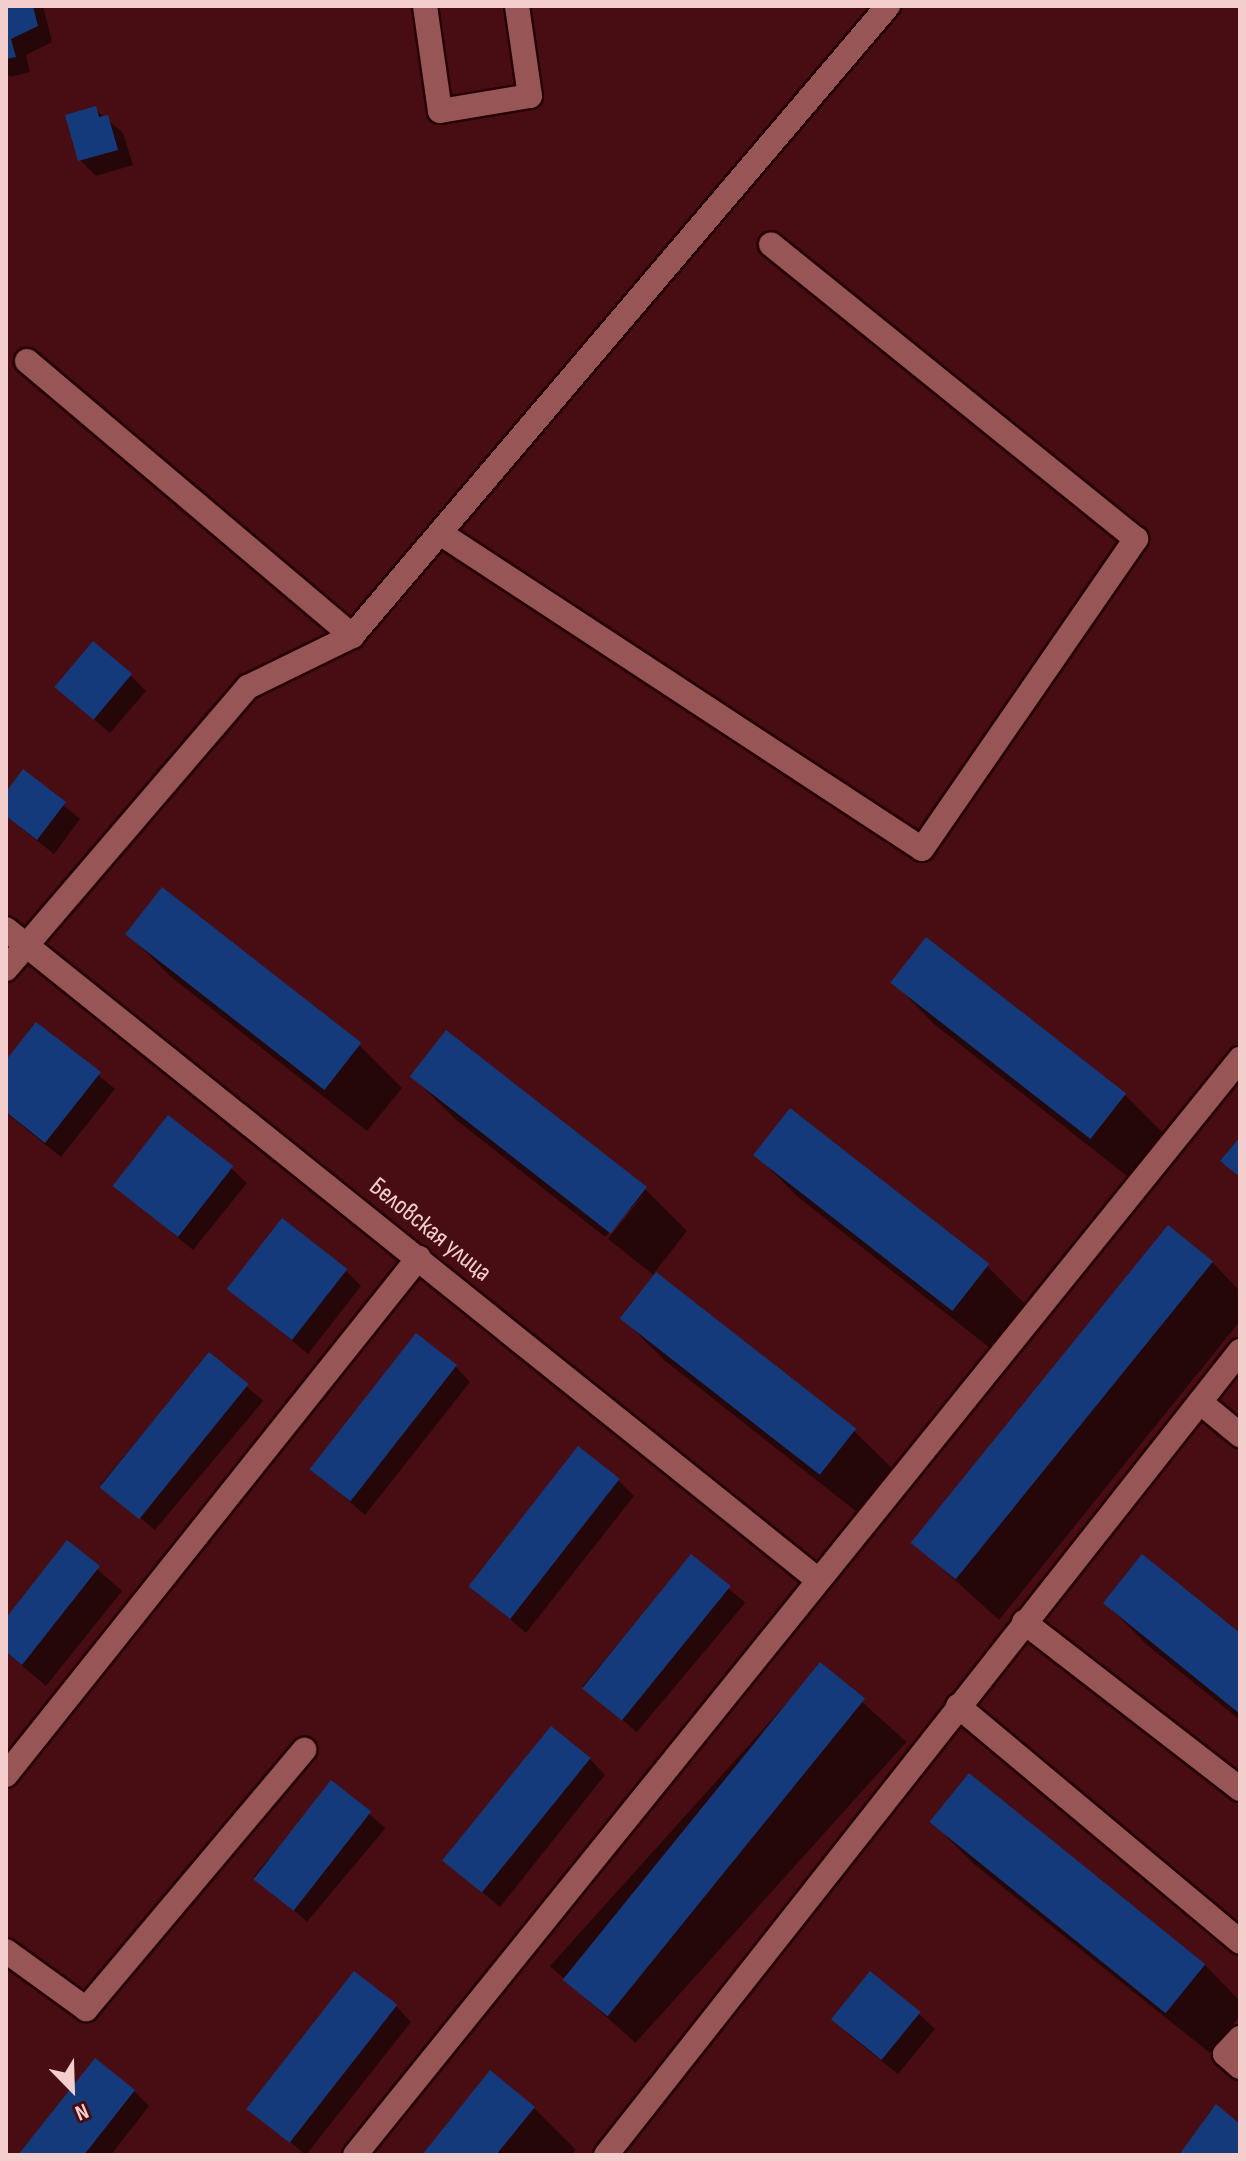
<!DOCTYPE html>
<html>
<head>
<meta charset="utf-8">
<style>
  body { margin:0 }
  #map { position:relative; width:1246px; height:2161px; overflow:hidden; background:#470d12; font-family:"Sofia Sans Condensed",sans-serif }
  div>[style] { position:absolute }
  .shadow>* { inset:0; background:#0007; transform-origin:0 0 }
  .building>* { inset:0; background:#153a7c; transform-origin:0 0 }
  .roads { filter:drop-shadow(2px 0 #260003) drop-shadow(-2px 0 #260003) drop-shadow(0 2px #260003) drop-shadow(0 -2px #260003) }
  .minor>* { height:24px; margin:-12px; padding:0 12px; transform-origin:12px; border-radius:12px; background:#975655 }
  span { translate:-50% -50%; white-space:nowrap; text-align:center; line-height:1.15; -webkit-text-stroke:8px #470d12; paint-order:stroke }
  .street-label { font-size:26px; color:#f4cecd }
  .frame { position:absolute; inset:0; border:8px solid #f4cecd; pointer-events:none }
  .north { position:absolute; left:32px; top:2049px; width:80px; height:80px; -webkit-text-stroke:6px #470d12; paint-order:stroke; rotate:157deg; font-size:22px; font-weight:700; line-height:32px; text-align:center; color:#f4cecd }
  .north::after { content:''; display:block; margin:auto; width:28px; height:36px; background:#f4cecd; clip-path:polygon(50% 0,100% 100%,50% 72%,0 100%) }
</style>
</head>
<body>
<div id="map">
  <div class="shadow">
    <div style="clip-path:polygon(6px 6px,43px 6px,52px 42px,26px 55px,30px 72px,10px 77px,6px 72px)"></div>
    <div style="clip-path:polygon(95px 109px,123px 133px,133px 165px,96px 176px,80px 160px)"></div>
    <div style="clip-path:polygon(131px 676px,146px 691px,110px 733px,73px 702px)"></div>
    <div style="clip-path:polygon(24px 772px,80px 819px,54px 854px,6px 816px,6px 796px)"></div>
    <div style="clip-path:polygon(162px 890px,360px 1046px,402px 1088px,367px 1131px,170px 976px,128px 934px)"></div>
    <div style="clip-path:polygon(893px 982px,1125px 1095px,1167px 1137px,1132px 1180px,934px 1024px)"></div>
    <div style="clip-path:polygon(37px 1025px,115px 1089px,61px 1157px,6px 1113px,6px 1064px)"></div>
    <div style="clip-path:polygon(413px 1077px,645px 1189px,687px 1231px,654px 1273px,854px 1431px,896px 1472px,862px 1516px,664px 1360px,622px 1318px,655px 1276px,608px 1239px,646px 1192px,605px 1237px,455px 1119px)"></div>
    <div style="clip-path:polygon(790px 1111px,988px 1267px,1030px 1309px,995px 1352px,798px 1197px,756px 1155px)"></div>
    <div style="clip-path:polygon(231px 1168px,247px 1183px,193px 1250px,115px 1185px)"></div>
    <div style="clip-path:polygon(1212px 1262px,1240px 1291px,1240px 1321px,999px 1620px,914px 1543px)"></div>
    <div style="clip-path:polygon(346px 1271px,361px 1286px,308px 1354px,229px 1288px)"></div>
    <div style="left:209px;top:1355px;width:71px;height:169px;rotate:40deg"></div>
    <div style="clip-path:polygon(455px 1366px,470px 1382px,365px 1515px,311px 1468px)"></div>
    <div style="clip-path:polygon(618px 1480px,634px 1496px,526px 1633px,471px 1586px)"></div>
    <div style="clip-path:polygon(67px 1543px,122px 1591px,46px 1686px,6px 1652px,6px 1621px)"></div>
    <div style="left:691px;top:1557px;width:71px;height:169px;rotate:40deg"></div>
    <div style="clip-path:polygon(1106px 1603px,1240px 1635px,1240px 1720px,1147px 1645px)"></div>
    <div style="left:821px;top:1665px;width:115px;height:405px;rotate:42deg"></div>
    <div style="clip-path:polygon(590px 1759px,605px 1775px,500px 1907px,446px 1862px)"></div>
    <div style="left:332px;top:1783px;width:70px;height:122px;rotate:40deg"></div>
    <div style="clip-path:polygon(932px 1822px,1205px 1965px,1240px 2001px,1240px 2016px,1210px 2053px,974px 1864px)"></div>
    <div style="clip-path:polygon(396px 2006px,411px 2022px,306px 2155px,248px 2108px)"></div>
    <div style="clip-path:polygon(919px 2014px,935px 2029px,898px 2074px,848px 2034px)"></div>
    <div style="clip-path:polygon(134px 2091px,149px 2106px,111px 2155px,21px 2155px)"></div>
    <div style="clip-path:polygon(534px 2108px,576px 2150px,571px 2155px,424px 2155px)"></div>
  </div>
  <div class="building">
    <div style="clip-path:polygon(6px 6px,33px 6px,38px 26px,11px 39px,16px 57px,6px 59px)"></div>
    <div style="clip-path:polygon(96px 106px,99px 117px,108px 115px,118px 150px,78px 161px,65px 115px)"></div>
    <div style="left:93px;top:641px;width:51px;height:60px;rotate:40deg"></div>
    <div style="clip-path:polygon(23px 769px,66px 802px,37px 840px,6px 816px,6px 792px)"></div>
    <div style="left:162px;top:887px;width:253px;height:60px;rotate:38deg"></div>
    <div style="left:926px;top:937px;width:254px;height:58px;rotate:38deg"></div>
    <div style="clip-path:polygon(36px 1022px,101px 1072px,45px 1143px,6px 1112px,6px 1060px)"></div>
    <div style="left:446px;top:1030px;width:255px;height:59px;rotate:38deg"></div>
    <div style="left:790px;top:1108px;width:253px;height:60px;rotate:38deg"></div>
    <div style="left:168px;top:1115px;width:83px;height:90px;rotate:38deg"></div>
    <div style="clip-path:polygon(1240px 1137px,1240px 1177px,1220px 1161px)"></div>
    <div style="left:282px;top:1218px;width:83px;height:90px;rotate:38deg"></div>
    <div style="left:1168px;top:1225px;width:58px;height:409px;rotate:39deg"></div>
    <div style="left:656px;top:1272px;width:254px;height:59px;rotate:38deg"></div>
    <div style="left:416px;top:1333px;width:52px;height:173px;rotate:38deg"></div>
    <div style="left:209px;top:1352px;width:51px;height:174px;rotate:39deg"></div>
    <div style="left:578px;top:1446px;width:53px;height:178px;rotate:38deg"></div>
    <div style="clip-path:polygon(67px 1540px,100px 1566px,22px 1665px,6px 1652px,6px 1618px)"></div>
    <div style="left:691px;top:1554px;width:51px;height:173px;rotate:39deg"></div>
    <div style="clip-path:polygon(1142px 1554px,1240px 1633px,1240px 1714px,1103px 1603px)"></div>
    <div style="left:820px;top:1662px;width:58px;height:409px;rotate:39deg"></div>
    <div style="left:551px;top:1726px;width:51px;height:173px;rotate:39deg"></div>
    <div style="left:969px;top:1773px;width:304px;height:63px;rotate:39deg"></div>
    <div style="left:331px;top:1780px;width:51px;height:126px;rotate:38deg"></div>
    <div style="left:354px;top:1971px;width:55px;height:175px;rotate:38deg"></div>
    <div style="left:870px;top:1971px;width:65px;height:62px;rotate:39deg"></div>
    <div style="clip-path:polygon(95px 2058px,135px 2090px,84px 2155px,18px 2155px)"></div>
    <div style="clip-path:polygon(490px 2070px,535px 2107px,496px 2155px,422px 2155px)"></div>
    <div style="clip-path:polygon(1216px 2104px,1240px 2124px,1240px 2155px,1179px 2155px)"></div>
  </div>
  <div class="roads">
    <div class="minor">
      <div style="left:425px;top:6px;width:106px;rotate:81.9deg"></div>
      <div style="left:440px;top:111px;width:91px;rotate:-9.5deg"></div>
      <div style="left:530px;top:96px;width:91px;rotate:-98.2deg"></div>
      <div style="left:27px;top:361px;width:426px;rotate:40.2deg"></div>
      <div style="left:440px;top:533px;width:576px;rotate:33.25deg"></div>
      <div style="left:922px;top:849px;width:377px;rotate:-55.4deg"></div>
      <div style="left:1136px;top:539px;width:469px;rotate:-141.1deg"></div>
      <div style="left:6px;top:929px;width:1039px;rotate:38.71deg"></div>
      <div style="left:6px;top:969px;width:372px;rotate:-49.4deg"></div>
      <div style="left:248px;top:687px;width:116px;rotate:-26.1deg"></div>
      <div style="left:352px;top:636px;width:827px;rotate:-49.61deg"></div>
      <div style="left:1200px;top:1402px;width:52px;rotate:39.5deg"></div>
      <div style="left:1024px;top:1622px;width:273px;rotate:37.7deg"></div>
      <div style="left:958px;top:1706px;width:368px;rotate:39.9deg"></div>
      <div style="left:6px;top:1775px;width:662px;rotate:-51.43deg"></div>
      <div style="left:6px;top:1951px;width:99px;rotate:35.9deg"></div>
      <div style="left:86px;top:2009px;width:339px;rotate:-49.9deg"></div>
      <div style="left:1240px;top:2038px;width:22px;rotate:133deg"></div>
      <div style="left:1225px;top:2054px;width:20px;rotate:41deg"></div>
      <div style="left:355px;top:2155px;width:1409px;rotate:-51.08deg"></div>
      <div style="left:606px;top:2155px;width:1024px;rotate:-51.74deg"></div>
    </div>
  </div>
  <div class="street-label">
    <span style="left:430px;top:1230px;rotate:39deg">Беловская улица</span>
  </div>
  <div class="frame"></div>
  <div class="north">N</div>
</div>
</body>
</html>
